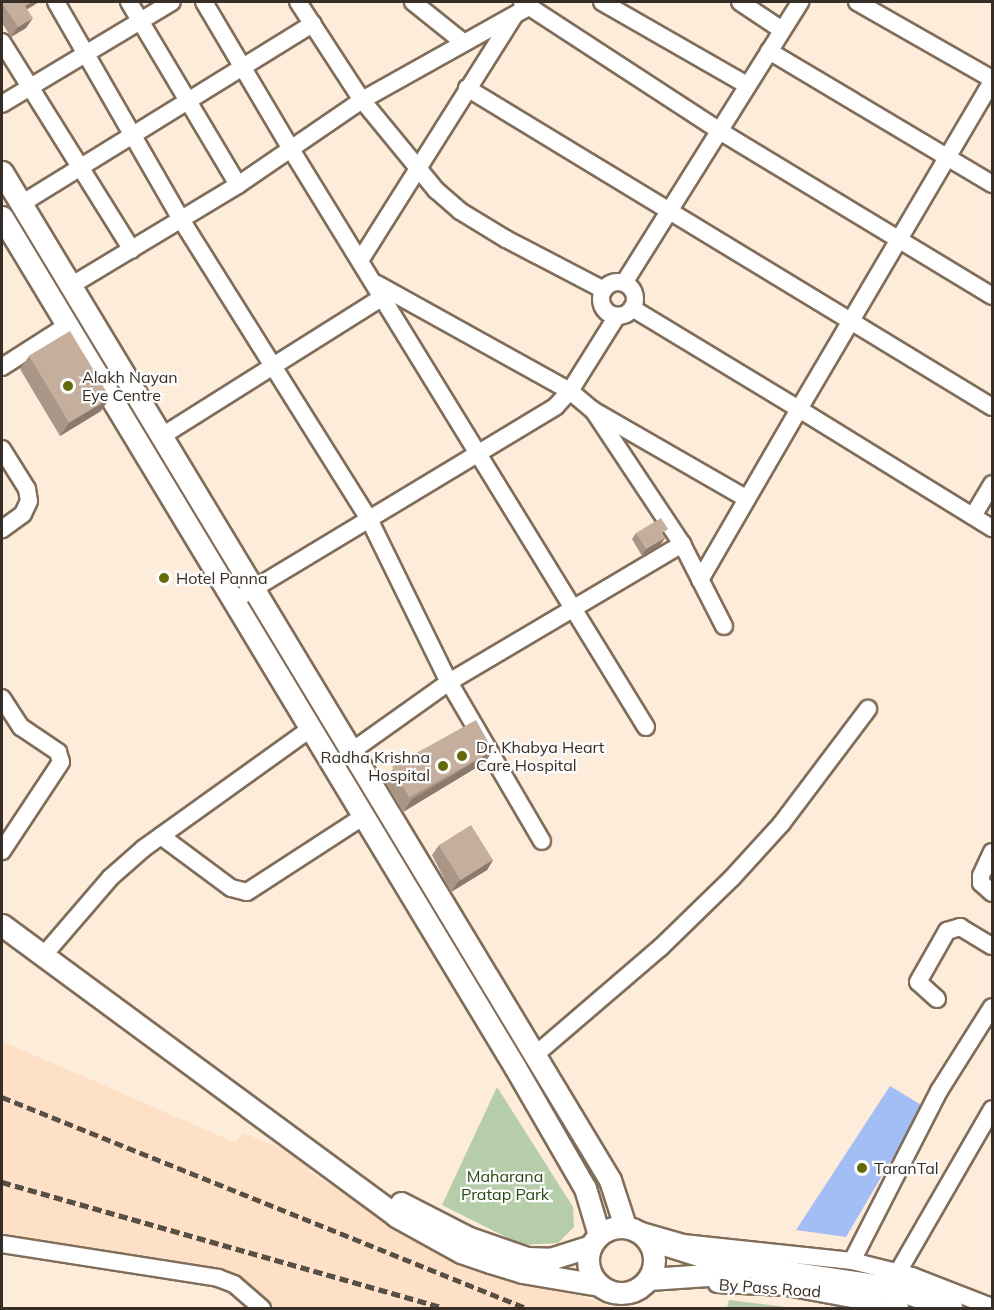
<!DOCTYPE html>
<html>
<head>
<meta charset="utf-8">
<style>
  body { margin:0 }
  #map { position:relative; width:994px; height:1310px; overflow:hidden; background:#feecdb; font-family:Mulish,sans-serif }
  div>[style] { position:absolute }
  .built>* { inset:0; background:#fde0c6 }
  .green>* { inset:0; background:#b5cda8 }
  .water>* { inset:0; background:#a3bef4 }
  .roads { filter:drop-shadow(2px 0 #806d5a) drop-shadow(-2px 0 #806d5a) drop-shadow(0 2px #806d5a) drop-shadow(0 -2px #806d5a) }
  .minor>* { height:16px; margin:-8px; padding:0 8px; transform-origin:8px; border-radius:8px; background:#fff }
  .minor>.ring { margin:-8px; padding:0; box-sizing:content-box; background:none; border:16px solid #fff; border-radius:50% }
  .major>* { height:21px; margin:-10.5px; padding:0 10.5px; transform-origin:10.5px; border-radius:10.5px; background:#fff }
  .major>.ring { margin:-10.5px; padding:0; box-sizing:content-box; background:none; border:21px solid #fff; border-radius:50% }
  .rail>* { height:4.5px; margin-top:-2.25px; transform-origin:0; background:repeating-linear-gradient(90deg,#574e44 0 9px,transparent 0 13.5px) }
  .wall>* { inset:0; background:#a99686 }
  .shaded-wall>* { inset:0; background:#8a7a6d }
  .building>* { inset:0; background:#c5af9c; transform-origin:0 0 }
  .dots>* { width:16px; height:16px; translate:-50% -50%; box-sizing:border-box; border:3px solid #fcfcfc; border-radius:50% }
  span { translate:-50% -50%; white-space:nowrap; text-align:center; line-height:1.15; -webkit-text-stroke:4.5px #fcfcfc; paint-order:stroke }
  .poi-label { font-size:16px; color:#362e26 }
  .left { translate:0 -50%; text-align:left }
  .right { translate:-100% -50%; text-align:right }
  .park-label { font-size:16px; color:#274710 }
  .street-label { font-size:16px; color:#362e26 }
  .frame { position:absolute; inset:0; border:3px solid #362e26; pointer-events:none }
</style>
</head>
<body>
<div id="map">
  <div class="built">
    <div style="clip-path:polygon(2px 1041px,236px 1143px,243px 1133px,312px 1161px,308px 1171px,397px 1226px,537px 1282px,616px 1308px,272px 1308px,254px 1292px,182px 1267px,2px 1234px)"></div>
  </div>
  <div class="green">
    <div style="clip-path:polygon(497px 1087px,573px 1207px,574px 1227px,558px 1243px,522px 1245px,442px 1205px)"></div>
    <div style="clip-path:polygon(729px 1300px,794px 1308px,727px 1308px)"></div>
  </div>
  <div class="water">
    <div style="clip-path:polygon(890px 1086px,923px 1106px,846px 1237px,796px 1230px)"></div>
  </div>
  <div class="roads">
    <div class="minor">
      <div style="left:56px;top:2px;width:253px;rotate:60.1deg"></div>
      <div style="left:182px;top:221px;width:350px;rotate:57.9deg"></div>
      <div style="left:368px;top:517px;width:184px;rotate:63.9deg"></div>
      <div style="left:449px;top:682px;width:184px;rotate:59.7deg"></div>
      <div style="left:129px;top:2px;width:213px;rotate:59.2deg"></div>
      <div style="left:204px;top:2px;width:173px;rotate:59.4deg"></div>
      <div style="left:292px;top:151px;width:676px;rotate:58.43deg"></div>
      <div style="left:298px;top:2px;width:117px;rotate:56.9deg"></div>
      <div style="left:362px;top:100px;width:117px;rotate:50.6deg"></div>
      <div style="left:436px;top:190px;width:32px;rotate:41deg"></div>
      <div style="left:460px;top:211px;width:54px;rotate:31.3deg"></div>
      <div style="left:506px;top:239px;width:110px;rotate:27.5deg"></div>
      <div style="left:413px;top:2px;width:64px;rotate:38.7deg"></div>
      <div style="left:522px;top:2px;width:234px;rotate:33.1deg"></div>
      <div style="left:718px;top:130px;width:320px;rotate:31.2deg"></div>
      <div style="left:602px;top:2px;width:167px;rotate:29.8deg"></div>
      <div style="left:740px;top:2px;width:50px;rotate:33.7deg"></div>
      <div style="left:857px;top:2px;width:155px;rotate:29.7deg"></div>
      <div style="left:2px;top:42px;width:245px;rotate:58deg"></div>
      <div style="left:769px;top:51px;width:260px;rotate:30.8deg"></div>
      <div style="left:467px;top:88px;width:614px;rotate:31.28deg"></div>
      <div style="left:2px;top:104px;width:198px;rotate:-31deg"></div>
      <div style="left:21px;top:204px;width:343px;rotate:-31.7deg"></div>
      <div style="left:361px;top:259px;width:287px;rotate:-57.8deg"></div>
      <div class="ring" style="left:601px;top:282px;width:18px;height:18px"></div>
      <div style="left:624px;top:283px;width:332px;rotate:-57.9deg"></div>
      <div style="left:377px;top:284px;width:221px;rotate:29deg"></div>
      <div style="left:570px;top:391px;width:30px;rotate:40deg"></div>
      <div style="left:593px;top:410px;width:161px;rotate:56.4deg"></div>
      <div style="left:682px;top:544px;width:92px;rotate:62.9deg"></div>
      <div style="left:72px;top:285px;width:194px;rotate:-31.1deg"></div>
      <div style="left:238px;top:185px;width:150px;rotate:-34.4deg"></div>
      <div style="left:362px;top:100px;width:193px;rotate:-29.2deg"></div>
      <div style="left:632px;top:308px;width:195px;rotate:31.2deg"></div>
      <div style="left:799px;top:409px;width:380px;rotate:-59.5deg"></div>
      <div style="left:2px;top:367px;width:78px;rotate:-32.5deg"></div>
      <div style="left:596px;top:412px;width:174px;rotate:29.9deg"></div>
      <div style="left:162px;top:436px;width:262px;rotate:-32.2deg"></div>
      <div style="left:2px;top:449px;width:47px;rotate:58deg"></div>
      <div style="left:27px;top:489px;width:12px;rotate:81deg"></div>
      <div style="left:29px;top:501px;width:14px;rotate:115deg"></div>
      <div style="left:23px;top:514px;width:26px;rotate:144deg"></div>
      <div style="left:973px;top:516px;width:37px;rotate:-59deg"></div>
      <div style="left:700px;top:580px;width:198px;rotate:-59.9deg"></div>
      <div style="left:799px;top:409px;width:227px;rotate:31.7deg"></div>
      <div style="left:235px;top:600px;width:375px;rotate:-31.1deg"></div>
      <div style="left:556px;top:406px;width:21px;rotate:-47deg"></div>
      <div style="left:570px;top:391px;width:89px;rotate:-57.9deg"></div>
      <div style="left:2px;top:698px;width:35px;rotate:57deg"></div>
      <div style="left:21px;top:727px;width:45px;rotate:34deg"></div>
      <div style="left:58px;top:752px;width:10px;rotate:73deg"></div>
      <div style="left:61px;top:762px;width:107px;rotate:123.5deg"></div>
      <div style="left:352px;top:751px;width:119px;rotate:-35.4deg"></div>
      <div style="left:449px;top:682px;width:271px;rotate:-30.6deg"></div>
      <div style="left:161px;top:836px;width:87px;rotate:36.6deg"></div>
      <div style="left:231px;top:888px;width:16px;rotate:14deg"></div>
      <div style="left:247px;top:892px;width:140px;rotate:-33deg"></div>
      <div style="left:992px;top:852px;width:26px;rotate:115deg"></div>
      <div style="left:981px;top:876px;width:7px;rotate:90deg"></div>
      <div style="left:981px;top:883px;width:15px;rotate:42deg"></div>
      <div style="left:43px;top:956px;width:103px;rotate:-49.3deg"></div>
      <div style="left:110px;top:878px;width:45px;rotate:-41.4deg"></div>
      <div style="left:144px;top:848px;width:204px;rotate:-35.6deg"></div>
      <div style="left:937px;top:999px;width:25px;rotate:-138deg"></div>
      <div style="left:918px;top:982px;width:59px;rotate:-60.4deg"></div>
      <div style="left:947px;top:931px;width:14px;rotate:-17deg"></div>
      <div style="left:960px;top:927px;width:37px;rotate:31deg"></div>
      <div style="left:535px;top:1055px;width:165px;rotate:-40.6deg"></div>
      <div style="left:660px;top:948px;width:100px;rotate:-44.2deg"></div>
      <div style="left:732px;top:878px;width:74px;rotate:-47.7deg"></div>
      <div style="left:782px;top:823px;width:143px;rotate:-53deg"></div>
      <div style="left:638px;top:1230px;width:47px;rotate:16.1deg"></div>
      <div style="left:683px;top:1243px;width:170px;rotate:6.1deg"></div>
      <div style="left:852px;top:1261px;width:62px;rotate:14deg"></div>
      <div style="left:912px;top:1276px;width:86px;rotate:21.2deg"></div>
      <div style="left:2px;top:1244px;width:219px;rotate:8.9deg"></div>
      <div style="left:218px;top:1278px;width:17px;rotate:21deg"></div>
      <div style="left:234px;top:1284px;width:37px;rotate:41deg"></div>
      <div style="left:852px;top:1261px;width:191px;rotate:-62.9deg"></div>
      <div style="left:939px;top:1091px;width:99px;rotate:-57.8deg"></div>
      <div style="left:898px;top:1272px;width:188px;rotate:-60deg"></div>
      <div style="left:717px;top:1284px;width:71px;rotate:2.4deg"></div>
      <div style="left:788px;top:1287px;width:114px;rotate:10.6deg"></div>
    </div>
    <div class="major">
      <div style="left:2px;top:172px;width:1177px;rotate:58.9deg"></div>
      <div style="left:610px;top:1180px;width:48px;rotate:71.9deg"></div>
      <div style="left:2px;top:217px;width:993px;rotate:58.89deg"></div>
      <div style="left:515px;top:1067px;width:140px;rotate:60deg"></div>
      <div style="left:585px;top:1188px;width:49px;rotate:73.4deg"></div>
      <div style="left:2px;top:925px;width:490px;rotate:36.4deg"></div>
      <div style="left:396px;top:1216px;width:74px;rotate:29deg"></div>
      <div style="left:461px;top:1252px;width:31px;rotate:19deg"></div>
      <div style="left:490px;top:1262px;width:34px;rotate:17deg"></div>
      <div style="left:522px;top:1272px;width:78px;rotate:9.6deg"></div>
      <div style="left:401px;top:1203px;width:76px;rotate:27.2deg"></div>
      <div style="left:469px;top:1238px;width:61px;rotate:19deg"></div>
      <div style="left:527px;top:1258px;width:23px;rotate:2deg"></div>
      <div style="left:550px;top:1259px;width:43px;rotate:-17.6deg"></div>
      <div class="ring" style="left:588px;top:1227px;width:45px;height:45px"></div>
      <div style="left:648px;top:1239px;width:76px;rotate:17.7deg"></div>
      <div style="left:720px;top:1262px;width:172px;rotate:8.4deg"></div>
      <div style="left:890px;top:1287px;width:65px;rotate:19deg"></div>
      <div style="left:649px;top:1279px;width:89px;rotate:-3.9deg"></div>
    </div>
  </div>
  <div class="rail">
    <div style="left:2px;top:1097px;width:565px;rotate:21.93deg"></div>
    <div style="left:2px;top:1182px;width:459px;rotate:15.9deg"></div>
  </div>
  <div class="wall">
    <div style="clip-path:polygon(2px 2px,39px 2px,27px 9px,26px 28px,11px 37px,2px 23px)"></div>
    <div style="clip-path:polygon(29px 356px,101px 411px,60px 436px,20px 369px)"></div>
    <div style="clip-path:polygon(636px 533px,663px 536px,665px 538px,660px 545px,642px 556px,632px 539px)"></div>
    <div style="clip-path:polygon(493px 751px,484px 763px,403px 812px,385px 782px,393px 769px)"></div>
    <div style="clip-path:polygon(439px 845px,493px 860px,487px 870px,451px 892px,432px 855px)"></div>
  </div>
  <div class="shaded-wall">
    <div style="clip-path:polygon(32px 2px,39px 2px,18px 15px,25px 6px)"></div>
    <div style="clip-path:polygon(33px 18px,26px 28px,11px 37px,18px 27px)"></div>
    <div style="clip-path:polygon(110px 398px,101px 411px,60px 436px,69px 423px)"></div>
    <div style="clip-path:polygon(665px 538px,660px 545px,642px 556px,646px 549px)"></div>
    <div style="clip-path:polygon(493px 751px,484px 763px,403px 812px,412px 799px)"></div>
    <div style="clip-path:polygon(493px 860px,487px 870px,451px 892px,458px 882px)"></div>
  </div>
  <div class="building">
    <div style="clip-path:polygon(2px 2px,32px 2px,25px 6px,33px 18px,18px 27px,2px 3px)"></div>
    <div style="left:70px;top:331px;width:78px;height:48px;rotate:59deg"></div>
    <div style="clip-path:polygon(661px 518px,668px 529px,662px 533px,665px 538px,646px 549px,636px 533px)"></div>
    <div style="left:476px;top:720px;width:35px;height:96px;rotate:61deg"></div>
    <div style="left:471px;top:825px;width:41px;height:38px;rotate:58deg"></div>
  </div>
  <div class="dots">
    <div style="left:68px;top:386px;background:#656909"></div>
    <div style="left:164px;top:578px;background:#656909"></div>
    <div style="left:462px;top:756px;background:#656909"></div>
    <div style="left:443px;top:766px;background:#656909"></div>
    <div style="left:862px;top:1168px;background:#656909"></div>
  </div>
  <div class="poi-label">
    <span class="left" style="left:82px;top:386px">Alakh Nayan<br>Eye Centre</span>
    <span class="left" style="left:176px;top:578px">Hotel Panna</span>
    <span class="left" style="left:476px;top:756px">Dr. Khabya Heart<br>Care Hospital</span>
    <span class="right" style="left:430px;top:766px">Radha Krishna<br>Hospital</span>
    <span class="left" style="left:874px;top:1168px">TaranTal</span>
  </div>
  <div class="park-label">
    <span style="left:505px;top:1185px">Maharana<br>Pratap Park</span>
  </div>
  <div class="street-label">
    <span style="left:770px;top:1288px;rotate:4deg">By Pass Road</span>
  </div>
  <div class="frame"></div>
</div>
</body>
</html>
